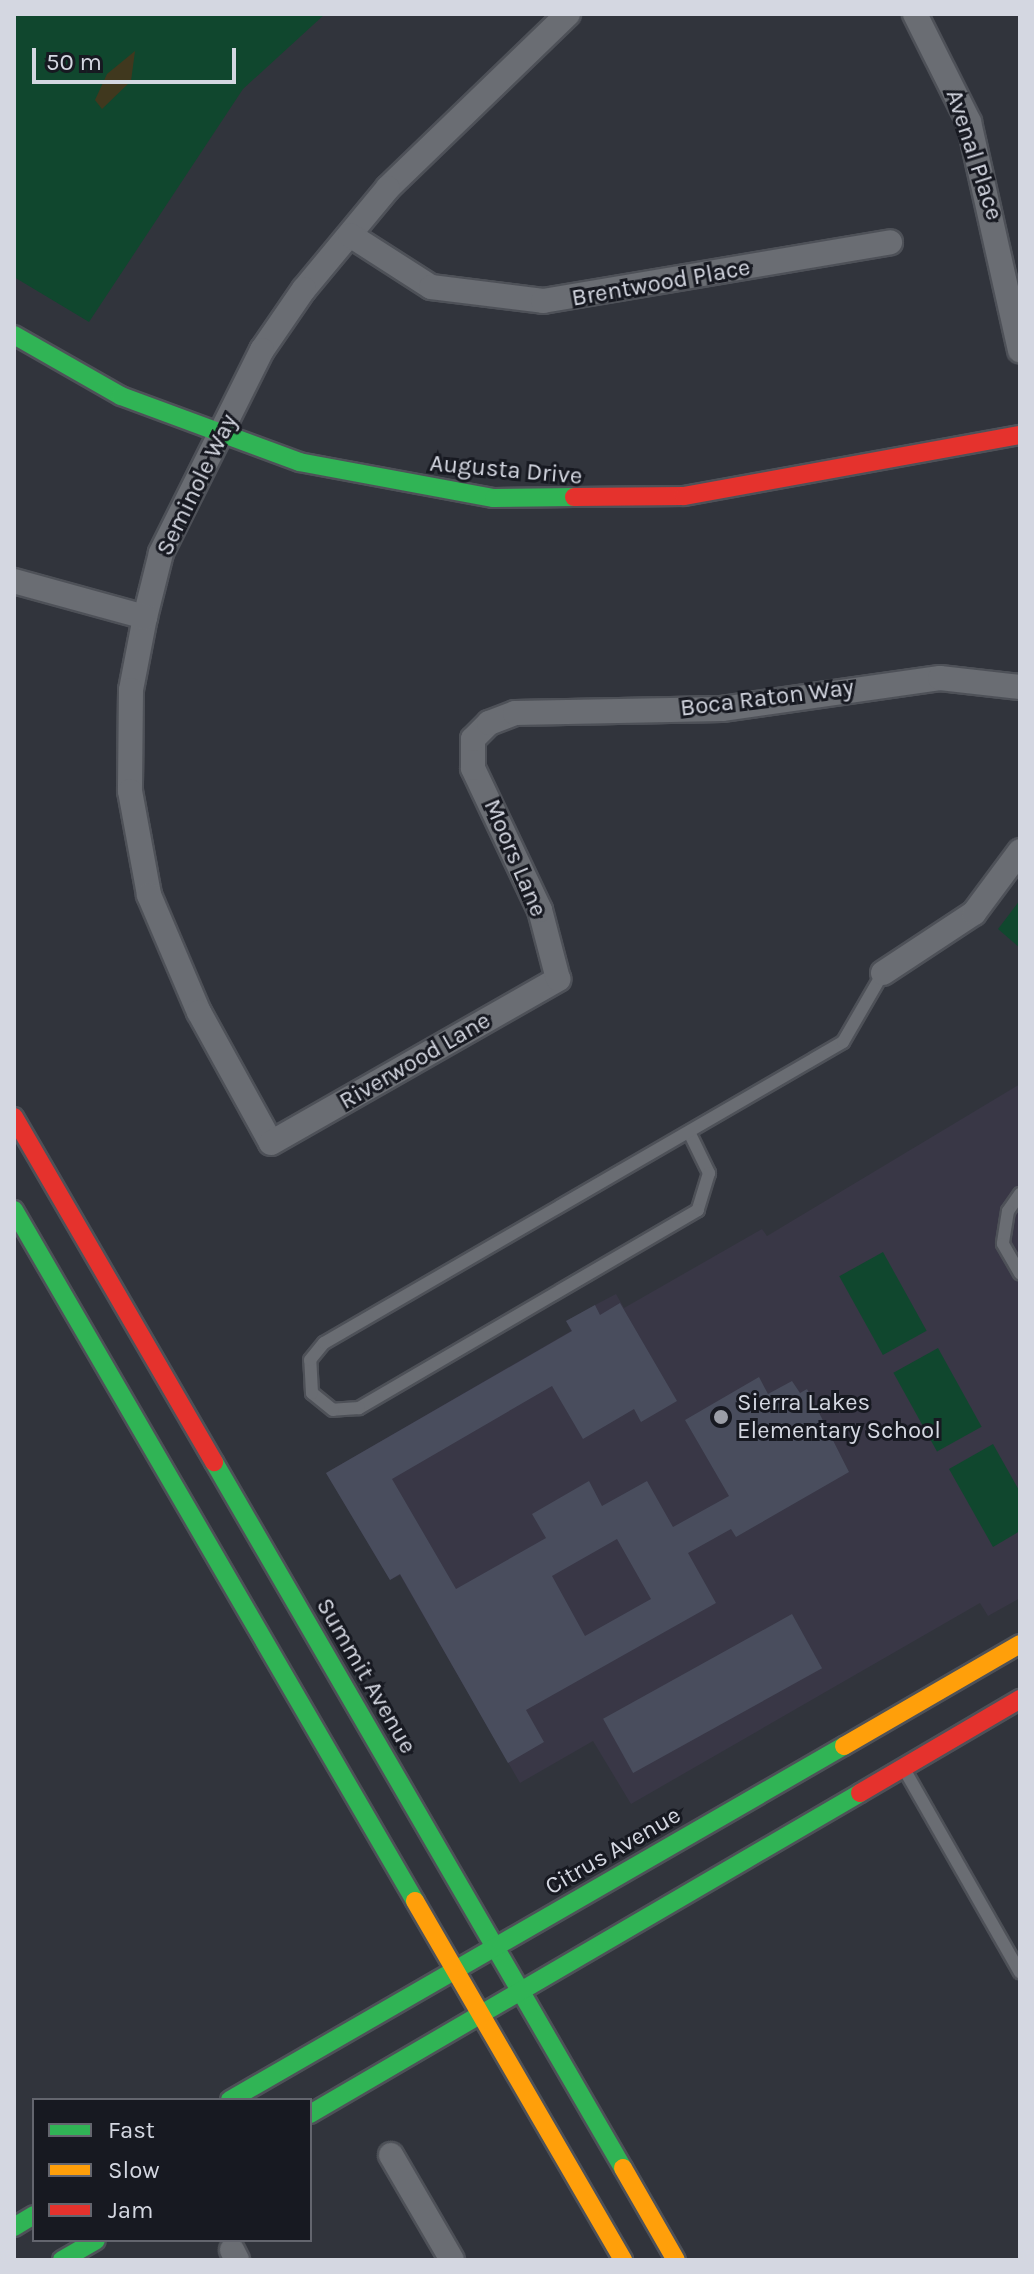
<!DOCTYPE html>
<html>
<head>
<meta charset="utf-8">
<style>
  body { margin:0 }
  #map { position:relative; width:1034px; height:2274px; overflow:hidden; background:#31343c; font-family:Karla,sans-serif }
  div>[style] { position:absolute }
  .education>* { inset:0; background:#393746 }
  .green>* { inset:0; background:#10472e; transform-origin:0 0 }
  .sand>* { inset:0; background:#40381e }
  .building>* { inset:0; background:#494d5d; transform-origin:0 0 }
  .roads { filter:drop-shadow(2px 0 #4e5158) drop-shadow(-2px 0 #4e5158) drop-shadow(0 2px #4e5158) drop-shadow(0 -2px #4e5158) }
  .lane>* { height:12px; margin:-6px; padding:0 6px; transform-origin:6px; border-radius:6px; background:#6a6d73 }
  .street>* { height:24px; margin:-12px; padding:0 12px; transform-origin:12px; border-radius:12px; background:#6a6d73 }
  .fast>* { height:18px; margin:-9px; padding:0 9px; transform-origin:9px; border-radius:9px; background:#30b455 }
  .slow>* { height:18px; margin:-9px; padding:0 9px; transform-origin:9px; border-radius:9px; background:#ff9f0a }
  .jam>* { height:18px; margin:-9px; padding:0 9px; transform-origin:9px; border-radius:9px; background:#e5322d }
  .dots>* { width:22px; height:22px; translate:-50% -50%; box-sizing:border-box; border:4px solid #171921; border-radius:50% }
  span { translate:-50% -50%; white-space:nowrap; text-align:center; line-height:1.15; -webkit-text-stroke:6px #171921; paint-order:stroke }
  .street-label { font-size:24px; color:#d4d7e1 }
  .poi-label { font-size:24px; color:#d4d7e1 }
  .left { translate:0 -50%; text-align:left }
  .frame { position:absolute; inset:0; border:16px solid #d4d7e1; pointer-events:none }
  .legend { position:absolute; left:32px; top:2098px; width:280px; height:144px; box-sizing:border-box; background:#171921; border:2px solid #63656e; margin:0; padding:10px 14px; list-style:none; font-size:24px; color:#d4d7e1 }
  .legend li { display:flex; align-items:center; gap:16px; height:40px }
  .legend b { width:40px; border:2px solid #63656e }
  .scale { position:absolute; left:32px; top:48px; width:204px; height:36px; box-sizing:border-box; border:4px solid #d4d7e1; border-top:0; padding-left:10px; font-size:24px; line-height:28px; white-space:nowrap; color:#d4d7e1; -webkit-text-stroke:6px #171921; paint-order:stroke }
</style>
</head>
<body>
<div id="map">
  <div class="education">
    <div style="clip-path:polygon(1020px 1084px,1020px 1598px,988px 1616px,980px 1603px,631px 1804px,593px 1741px,520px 1783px,400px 1575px,390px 1580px,326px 1473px,571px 1331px,566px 1321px,595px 1305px,616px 1294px,624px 1308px,762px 1229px,767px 1236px)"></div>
  </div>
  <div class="green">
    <div style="clip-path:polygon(14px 14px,325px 14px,243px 89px,89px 322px,14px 277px)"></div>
    <div style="clip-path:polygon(1020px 900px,1020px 948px,998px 929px)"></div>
    <div style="left:883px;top:1252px;width:90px;height:50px;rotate:61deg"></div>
    <div style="left:938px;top:1348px;width:90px;height:51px;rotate:61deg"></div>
    <div style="clip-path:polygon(993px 1444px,1020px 1492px,1020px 1531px,993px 1547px,949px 1469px)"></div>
  </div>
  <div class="sand">
    <div style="clip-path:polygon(135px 51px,131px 81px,102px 109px,95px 100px,107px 74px)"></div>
  </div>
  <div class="building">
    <div style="clip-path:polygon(evenodd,620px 1303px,677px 1401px,641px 1422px,634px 1409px,583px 1439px,552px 1386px,392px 1479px,456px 1589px,546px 1538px,532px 1514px,589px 1481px,602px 1506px,647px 1481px,673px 1527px,729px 1496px,685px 1420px,759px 1377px,768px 1394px,792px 1381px,800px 1393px,807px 1389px,849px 1472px,736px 1537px,731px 1529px,688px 1553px,716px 1603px,526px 1710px,544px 1742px,508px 1763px,400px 1574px,390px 1580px,326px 1473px,572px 1331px,566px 1321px,595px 1305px,600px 1315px,620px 1303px,617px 1539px,651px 1599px,585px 1636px,552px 1576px,617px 1539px)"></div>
    <div style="left:792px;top:1614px;width:62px;height:216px;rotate:61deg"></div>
  </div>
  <div class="roads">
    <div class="lane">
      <div style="left:689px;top:1132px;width:46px;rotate:64deg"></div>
      <div style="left:709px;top:1173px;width:39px;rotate:107deg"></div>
      <div style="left:698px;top:1210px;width:393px;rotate:149.7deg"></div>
      <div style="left:359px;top:1408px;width:26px;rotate:176deg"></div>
      <div style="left:333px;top:1410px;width:27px;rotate:-141deg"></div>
      <div style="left:312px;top:1393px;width:33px;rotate:-93deg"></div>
      <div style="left:310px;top:1360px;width:22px;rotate:-51deg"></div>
      <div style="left:324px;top:1343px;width:600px;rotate:-30.11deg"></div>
      <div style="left:843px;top:1042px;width:80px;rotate:-59.9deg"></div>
      <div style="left:1020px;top:1194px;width:21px;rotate:125deg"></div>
      <div style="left:1008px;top:1211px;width:33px;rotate:99deg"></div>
      <div style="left:1003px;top:1244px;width:34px;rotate:60deg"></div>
      <div style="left:904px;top:1769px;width:234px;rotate:60.3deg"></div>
    </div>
    <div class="street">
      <div style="left:568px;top:14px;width:250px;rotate:136deg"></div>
      <div style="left:388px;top:188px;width:131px;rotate:129.7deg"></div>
      <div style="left:304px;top:289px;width:74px;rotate:124.5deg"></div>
      <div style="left:262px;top:350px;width:227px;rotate:116.5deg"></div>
      <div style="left:161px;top:553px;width:66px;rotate:104deg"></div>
      <div style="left:145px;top:617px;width:74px;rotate:100.9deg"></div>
      <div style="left:131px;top:690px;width:101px;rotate:90.6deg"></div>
      <div style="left:130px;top:791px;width:106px;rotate:79.6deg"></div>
      <div style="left:149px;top:895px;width:127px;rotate:66.9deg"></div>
      <div style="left:199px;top:1012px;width:149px;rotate:61.2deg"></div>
      <div style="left:271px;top:1143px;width:331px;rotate:-29.7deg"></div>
      <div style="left:558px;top:979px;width:71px;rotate:-104.6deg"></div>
      <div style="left:540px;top:910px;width:157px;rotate:-115.3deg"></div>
      <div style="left:473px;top:768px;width:29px;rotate:-90deg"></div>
      <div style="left:473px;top:739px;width:23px;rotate:-45deg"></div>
      <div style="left:489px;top:723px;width:28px;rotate:-21deg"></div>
      <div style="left:515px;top:713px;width:207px;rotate:-1.1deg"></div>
      <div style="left:722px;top:709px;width:220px;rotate:-8.1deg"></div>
      <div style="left:940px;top:678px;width:81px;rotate:6.4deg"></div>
      <div style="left:915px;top:14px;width:121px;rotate:63.4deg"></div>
      <div style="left:969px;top:122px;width:234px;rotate:77.4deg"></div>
      <div style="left:350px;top:235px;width:96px;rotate:32.7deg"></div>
      <div style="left:431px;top:287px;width:113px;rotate:7.1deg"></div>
      <div style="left:543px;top:301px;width:352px;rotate:-9.6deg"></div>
      <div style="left:14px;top:581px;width:136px;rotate:15.4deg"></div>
      <div style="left:883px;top:973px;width:109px;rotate:-33.4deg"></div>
      <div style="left:974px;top:913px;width:77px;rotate:-53.4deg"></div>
      <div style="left:391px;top:2155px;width:121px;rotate:59.8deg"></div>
      <div style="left:232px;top:2250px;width:11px;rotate:63deg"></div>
    </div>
    <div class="fast">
      <div style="left:14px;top:335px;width:123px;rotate:29.7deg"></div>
      <div style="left:121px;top:396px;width:190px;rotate:20.3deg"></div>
      <div style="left:299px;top:462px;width:198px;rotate:10.5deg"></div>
      <div style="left:494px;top:498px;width:80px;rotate:-0.7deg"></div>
      <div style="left:14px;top:1210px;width:799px;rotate:59.87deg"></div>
      <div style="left:214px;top:1462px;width:816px;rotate:59.92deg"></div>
      <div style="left:230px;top:2100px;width:709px;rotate:-29.97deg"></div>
      <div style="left:310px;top:2114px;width:637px;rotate:-30.27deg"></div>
      <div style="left:14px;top:2227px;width:23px;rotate:-31deg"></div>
      <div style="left:62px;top:2260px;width:39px;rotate:-30deg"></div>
    </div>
    <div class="slow">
      <div style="left:844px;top:1746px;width:203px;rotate:-30.1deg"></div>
      <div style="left:415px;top:1901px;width:415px;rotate:59.9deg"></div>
      <div style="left:623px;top:2168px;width:106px;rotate:60.1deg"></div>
    </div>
    <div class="jam">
      <div style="left:574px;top:497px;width:110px;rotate:-0.5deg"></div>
      <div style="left:684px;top:496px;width:341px;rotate:-10.3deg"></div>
      <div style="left:14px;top:1117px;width:399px;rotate:59.9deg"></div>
      <div style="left:860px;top:1793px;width:186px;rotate:-30.4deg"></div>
    </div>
  </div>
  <div class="dots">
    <div style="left:721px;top:1417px;background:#9b9ea7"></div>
  </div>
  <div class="street-label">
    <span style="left:974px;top:155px;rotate:72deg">Avenal Place</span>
    <span style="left:661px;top:283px;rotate:-10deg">Brentwood Place</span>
    <span style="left:506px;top:470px;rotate:5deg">Augusta Drive</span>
    <span style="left:197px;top:485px;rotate:-64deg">Seminole Way</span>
    <span style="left:767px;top:698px;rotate:-7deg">Boca Raton Way</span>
    <span style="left:515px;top:858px;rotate:67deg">Moors Lane</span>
    <span style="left:415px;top:1061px;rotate:-30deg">Riverwood Lane</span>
    <span style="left:366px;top:1676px;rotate:60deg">Summit Avenue</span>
    <span style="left:613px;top:1851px;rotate:-30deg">Citrus Avenue</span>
  </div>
  <div class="poi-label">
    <span class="left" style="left:737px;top:1417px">Sierra Lakes<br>Elementary School</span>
  </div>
  <div class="frame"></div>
  <ul class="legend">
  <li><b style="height:10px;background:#30b455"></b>Fast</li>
  <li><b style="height:10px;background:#ff9f0a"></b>Slow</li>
  <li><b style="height:10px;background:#e5322d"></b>Jam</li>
  </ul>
  <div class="scale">50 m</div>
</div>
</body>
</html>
